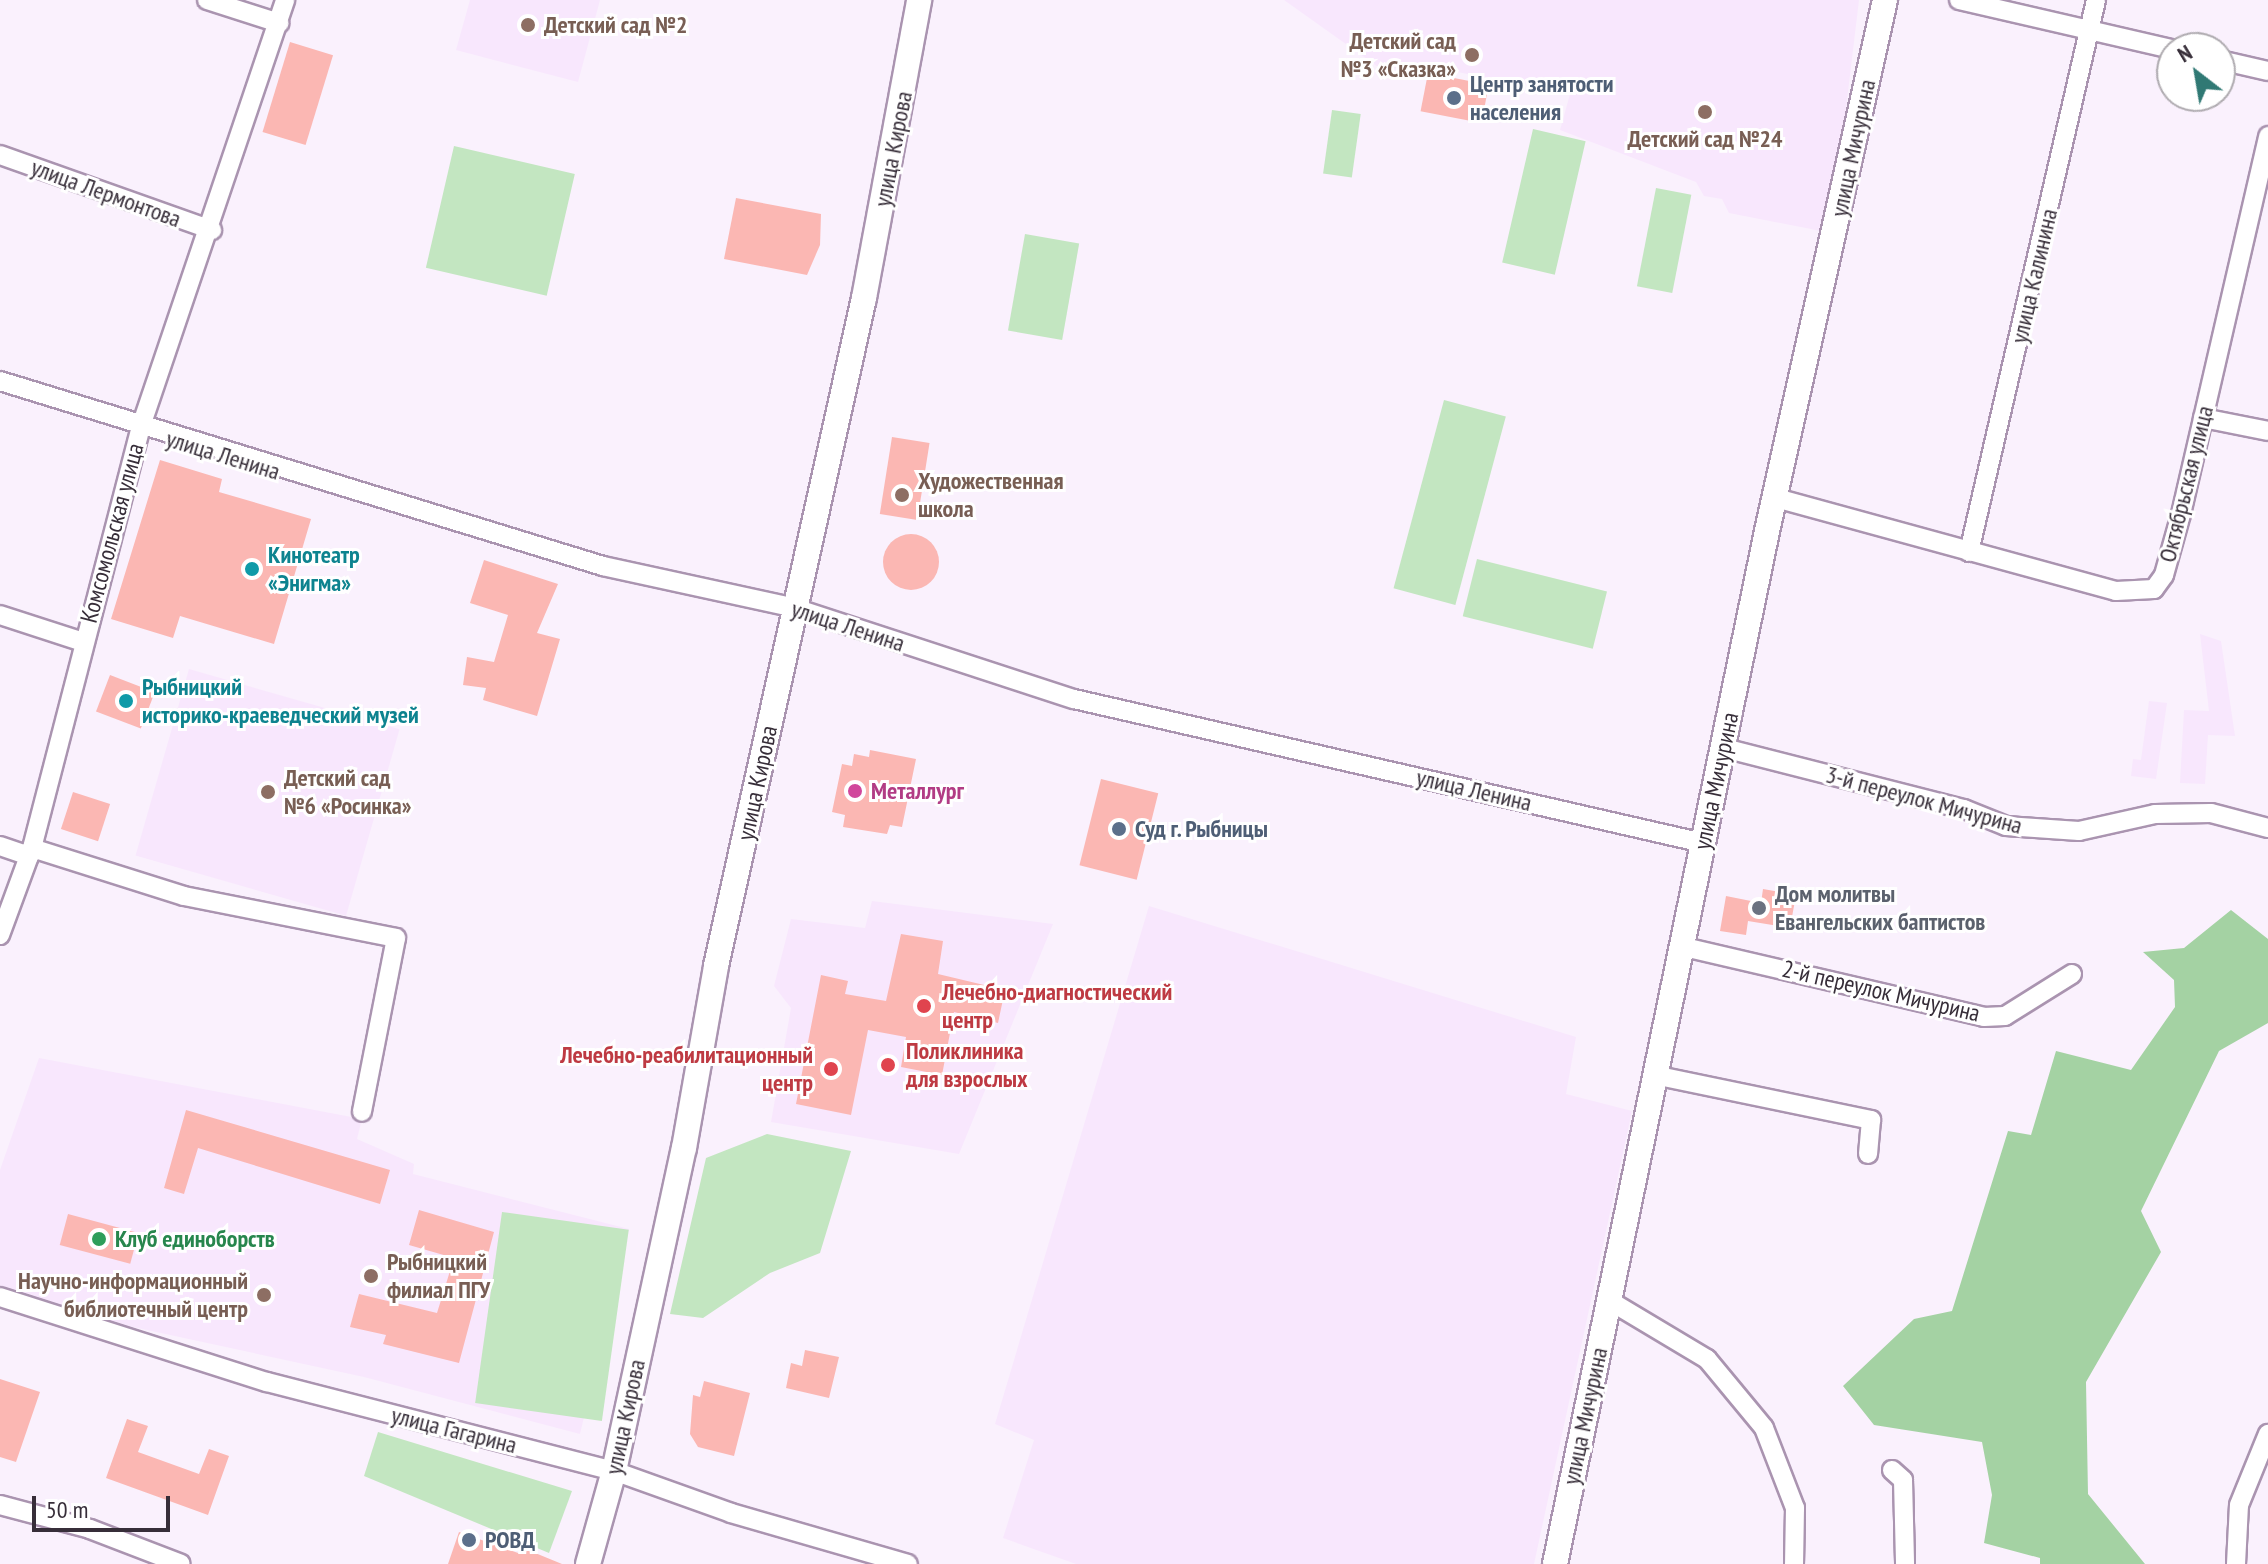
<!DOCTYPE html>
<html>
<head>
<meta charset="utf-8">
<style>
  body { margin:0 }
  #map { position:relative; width:2268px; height:1564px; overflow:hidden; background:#faf1fd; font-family:"PT Sans Narrow",sans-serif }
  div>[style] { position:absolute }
  .built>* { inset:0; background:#f8e7fd; transform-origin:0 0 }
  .green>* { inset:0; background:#c3e6c1; transform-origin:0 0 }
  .forest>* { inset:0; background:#a4d2a3 }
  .building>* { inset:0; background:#fbb7b3; transform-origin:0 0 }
  .round { border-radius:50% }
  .roads { filter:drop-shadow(2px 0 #aa94b0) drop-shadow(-2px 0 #aa94b0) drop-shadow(0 2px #aa94b0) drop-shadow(0 -2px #aa94b0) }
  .street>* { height:18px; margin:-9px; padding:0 9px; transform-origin:9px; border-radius:9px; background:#fff }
  .secondary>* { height:24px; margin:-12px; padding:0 12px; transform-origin:12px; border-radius:12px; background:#fff }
  .dots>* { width:22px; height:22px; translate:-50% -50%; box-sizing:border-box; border:4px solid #fff; border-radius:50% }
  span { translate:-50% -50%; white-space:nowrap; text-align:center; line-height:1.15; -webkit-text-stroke:6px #fff; paint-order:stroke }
  .education-label { font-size:24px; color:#785e54; font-weight:700 }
  .left { translate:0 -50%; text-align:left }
  .right { translate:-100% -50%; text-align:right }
  .service-label { font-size:24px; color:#4e5e75; font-weight:700 }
  .street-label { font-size:24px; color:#372e39 }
  .culture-label { font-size:24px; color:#0d838f; font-weight:700 }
  .hotel-label { font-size:24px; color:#b23c85; font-weight:700 }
  .worship-label { font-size:24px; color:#5b616d; font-weight:700 }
  .health-label { font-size:24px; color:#be3a42; font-weight:700 }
  .leisure-label { font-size:24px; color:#27864d; font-weight:700 }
  .north { position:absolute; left:2156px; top:32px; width:80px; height:80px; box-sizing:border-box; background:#fff; border:2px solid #afabb0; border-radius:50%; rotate:329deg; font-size:22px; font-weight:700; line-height:32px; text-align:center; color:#372e39 }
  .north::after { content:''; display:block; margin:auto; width:28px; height:36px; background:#307974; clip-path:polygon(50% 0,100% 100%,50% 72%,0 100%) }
  .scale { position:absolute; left:32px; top:1496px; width:138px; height:36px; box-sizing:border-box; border:4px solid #372e39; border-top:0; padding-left:10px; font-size:24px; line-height:28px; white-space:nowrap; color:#372e39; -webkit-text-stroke:6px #fff; paint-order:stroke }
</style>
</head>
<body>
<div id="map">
  <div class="built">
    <div style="clip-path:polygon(470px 0,600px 0,578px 82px,456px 50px)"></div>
    <div style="clip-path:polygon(1284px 0,1859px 0,1831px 233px,1729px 213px,1722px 199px,1704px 196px,1696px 182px,1560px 130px,1570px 94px,1422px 65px,1381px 69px)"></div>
    <div style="clip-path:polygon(2200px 634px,2221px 641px,2235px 736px,2208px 735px,2205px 784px,2180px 783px,2184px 710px,2209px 711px)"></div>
    <div style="left:189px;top:669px;width:219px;height:194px;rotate:16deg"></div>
    <div style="clip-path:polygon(2149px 701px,2167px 703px,2156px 779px,2131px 776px,2133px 759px,2141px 760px)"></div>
    <div style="clip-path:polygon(872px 901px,1053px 924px,959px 1154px,771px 1122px,791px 1008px,774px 986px,791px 919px,865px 928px)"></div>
    <div style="clip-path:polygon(1149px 906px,1576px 1037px,1566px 1094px,1632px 1111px,1534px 1564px,1076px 1564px,1003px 1538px,1034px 1440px,995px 1424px)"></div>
    <div style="clip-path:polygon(39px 1058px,362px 1119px,357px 1139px,414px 1164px,413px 1174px,629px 1229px,580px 1434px,364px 1377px,110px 1322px,0 1286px,0 1170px)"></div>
  </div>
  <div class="green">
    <div style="left:1332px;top:110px;width:29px;height:64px;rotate:8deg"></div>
    <div style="left:1533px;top:129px;width:54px;height:137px;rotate:13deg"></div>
    <div style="left:454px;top:146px;width:124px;height:125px;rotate:13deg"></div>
    <div style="left:1656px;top:188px;width:36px;height:100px;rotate:11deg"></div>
    <div style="left:1025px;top:234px;width:55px;height:98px;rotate:10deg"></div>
    <div style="left:1444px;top:400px;width:64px;height:195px;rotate:15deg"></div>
    <div style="left:1477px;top:559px;width:134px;height:59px;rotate:14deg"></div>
    <div style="clip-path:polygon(767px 1134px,851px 1151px,820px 1253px,770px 1273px,703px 1318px,670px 1314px,706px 1158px)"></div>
    <div style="left:502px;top:1212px;width:128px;height:193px;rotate:8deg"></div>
    <div style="clip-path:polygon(378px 1432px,572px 1491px,549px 1553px,364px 1476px)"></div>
  </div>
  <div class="forest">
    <div style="clip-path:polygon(2231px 910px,2268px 939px,2268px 1023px,2219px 1051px,2141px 1211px,2161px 1252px,2086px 1382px,2088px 1494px,2145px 1564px,2040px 1564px,2040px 1558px,1984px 1543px,1992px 1495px,1982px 1442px,1874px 1425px,1843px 1386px,1914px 1319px,1952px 1311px,2008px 1131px,2031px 1135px,2056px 1051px,2131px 1070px,2175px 1007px,2174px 980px,2143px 952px,2184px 948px)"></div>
  </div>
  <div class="building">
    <div style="left:290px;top:42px;width:45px;height:94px;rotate:17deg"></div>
    <div style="left:1428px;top:73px;width:62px;height:39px;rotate:11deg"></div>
    <div style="clip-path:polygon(736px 198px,821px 214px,820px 245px,807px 275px,724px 259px)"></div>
    <div style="left:892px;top:437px;width:38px;height:78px;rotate:9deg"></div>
    <div style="clip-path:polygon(160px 460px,222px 479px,219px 492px,311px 519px,274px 644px,180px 616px,173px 638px,111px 619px)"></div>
    <div class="round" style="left:883px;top:534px;width:56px;height:56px"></div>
    <div style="clip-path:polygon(484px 560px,558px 584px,537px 633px,560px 639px,537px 716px,483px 700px,486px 688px,463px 685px,467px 657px,494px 662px,508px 615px,470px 603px)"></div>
    <div style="left:110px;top:675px;width:48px;height:39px;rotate:21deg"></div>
    <div style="clip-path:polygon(870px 750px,916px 759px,902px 827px,890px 825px,887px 834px,843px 827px,845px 815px,832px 812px,842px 764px,852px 766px,854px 754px,869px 757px)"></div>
    <div style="left:1101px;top:779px;width:59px;height:89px;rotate:14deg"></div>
    <div style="left:73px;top:792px;width:39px;height:39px;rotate:18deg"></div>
    <div style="clip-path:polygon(1763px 889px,1796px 895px,1790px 928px,1748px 921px,1746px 935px,1720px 931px,1726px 896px,1761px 903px)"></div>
    <div style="clip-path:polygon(901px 934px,943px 941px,938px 974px,1005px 990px,998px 1023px,954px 1012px,942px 1075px,901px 1067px,906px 1037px,868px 1030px,851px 1115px,796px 1104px,821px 975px,848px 981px,845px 994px,886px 1001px)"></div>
    <div style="clip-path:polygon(186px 1110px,390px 1170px,380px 1204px,198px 1148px,184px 1194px,164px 1188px)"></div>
    <div style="clip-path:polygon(419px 1210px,494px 1232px,459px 1363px,383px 1344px,386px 1335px,350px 1327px,359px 1294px,437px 1313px,454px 1258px,409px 1245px)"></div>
    <div style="left:68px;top:1214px;width:73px;height:32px;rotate:15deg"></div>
    <div style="clip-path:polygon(805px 1350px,839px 1357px,829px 1398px,786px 1388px,791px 1363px,802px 1366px)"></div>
    <div style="clip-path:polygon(0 1379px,40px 1392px,16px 1462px,0 1457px)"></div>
    <div style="clip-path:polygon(704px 1381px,750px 1393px,734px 1456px,698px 1447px,690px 1434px,693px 1395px,700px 1397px)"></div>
    <div style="clip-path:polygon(127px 1419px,148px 1426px,138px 1452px,199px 1474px,209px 1449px,229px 1456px,208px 1515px,106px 1478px)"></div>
    <div style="clip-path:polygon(459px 1532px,521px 1554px,523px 1548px,562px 1564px,448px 1564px)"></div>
  </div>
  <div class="roads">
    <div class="street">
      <div style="left:207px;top:0;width:76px;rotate:17.7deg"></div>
      <div style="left:1959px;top:0;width:219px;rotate:13deg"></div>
      <div style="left:2220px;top:60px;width:49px;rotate:12.9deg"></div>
      <div style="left:0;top:155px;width:225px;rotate:19.5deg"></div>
      <div style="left:0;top:381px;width:631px;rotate:17.06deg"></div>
      <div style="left:603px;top:566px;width:197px;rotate:12.3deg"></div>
      <div style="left:795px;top:608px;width:293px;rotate:18.1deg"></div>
      <div style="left:1074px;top:699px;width:645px;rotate:12.89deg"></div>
      <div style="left:2203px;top:418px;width:66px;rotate:11.3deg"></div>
      <div style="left:1776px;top:498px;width:352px;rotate:15.3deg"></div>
      <div style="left:2116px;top:591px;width:38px;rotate:-3deg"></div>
      <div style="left:2154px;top:589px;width:17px;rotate:-54deg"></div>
      <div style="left:2164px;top:575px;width:63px;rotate:-74.4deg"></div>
      <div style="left:2181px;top:514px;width:388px;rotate:-77deg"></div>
      <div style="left:1969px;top:552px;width:566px;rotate:-77.04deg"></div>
      <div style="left:0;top:615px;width:87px;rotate:18deg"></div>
      <div style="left:1724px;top:748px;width:248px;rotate:14.3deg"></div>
      <div style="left:1964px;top:809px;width:45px;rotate:22deg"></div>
      <div style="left:2006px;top:826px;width:73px;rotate:3.9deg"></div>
      <div style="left:2079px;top:831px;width:78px;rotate:-12.6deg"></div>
      <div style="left:2155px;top:814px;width:56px;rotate:-1deg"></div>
      <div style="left:2211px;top:813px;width:59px;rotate:14.7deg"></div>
      <div style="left:0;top:846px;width:31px;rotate:19deg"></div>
      <div style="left:32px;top:848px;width:159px;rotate:17.5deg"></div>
      <div style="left:184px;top:896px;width:216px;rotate:11.2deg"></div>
      <div style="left:396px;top:938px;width:177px;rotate:101.1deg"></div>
      <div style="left:0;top:935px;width:93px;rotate:-69.8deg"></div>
      <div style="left:32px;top:848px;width:433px;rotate:-75.5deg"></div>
      <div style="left:140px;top:429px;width:453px;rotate:-71.3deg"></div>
      <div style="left:1680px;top:946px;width:312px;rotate:13.1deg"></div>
      <div style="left:1984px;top:1017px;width:21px;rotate:-3deg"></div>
      <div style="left:2005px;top:1016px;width:79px;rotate:-32.1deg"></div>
      <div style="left:1654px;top:1075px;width:222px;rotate:11.7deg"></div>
      <div style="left:1871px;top:1120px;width:34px;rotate:95deg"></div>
      <div style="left:0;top:1297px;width:280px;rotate:17.7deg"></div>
      <div style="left:267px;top:1382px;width:358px;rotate:14.4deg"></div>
      <div style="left:614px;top:1471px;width:124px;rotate:19.7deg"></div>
      <div style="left:731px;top:1513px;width:184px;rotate:16.1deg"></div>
      <div style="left:1610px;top:1301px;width:113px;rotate:30.9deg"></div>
      <div style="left:1707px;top:1359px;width:89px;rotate:50.4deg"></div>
      <div style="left:1764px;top:1428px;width:86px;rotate:68.8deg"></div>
      <div style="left:1795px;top:1508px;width:56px;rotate:91deg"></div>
      <div style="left:1892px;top:1470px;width:15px;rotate:42deg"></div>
      <div style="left:1903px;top:1480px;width:84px;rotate:88.6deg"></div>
      <div style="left:0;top:1505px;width:93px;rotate:14.9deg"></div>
      <div style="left:90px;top:1529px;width:97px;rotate:21deg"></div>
      <div style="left:2236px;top:1564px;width:59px;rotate:-87.1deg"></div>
      <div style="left:2239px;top:1505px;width:77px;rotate:-67.8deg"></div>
    </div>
    <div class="secondary">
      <div style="left:588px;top:1564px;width:97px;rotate:-74.4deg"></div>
      <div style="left:614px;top:1471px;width:330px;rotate:-77.8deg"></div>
      <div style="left:684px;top:1148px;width:185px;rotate:-80deg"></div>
      <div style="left:716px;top:966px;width:684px;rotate:-77.51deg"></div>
      <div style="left:864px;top:298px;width:303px;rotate:-79.5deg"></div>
      <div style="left:1555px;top:1564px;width:1055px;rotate:-78.4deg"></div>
      <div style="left:1767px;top:531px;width:544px;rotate:-77.47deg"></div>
    </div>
  </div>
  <div class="dots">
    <div style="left:528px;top:25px;background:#8d6e63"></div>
    <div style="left:1472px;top:55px;background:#8d6e63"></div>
    <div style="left:1454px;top:98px;background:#5c6f8a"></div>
    <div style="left:1705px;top:112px;background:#8d6e63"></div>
    <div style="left:902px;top:495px;background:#8d6e63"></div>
    <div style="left:252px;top:569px;background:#0f9aa8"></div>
    <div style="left:126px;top:701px;background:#0f9aa8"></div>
    <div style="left:855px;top:791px;background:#d1479c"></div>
    <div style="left:268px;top:792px;background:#8d6e63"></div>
    <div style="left:1119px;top:829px;background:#5c6f8a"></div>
    <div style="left:1759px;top:908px;background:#6b7280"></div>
    <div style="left:924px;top:1006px;background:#e0444e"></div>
    <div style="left:888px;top:1065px;background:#e0444e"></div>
    <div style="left:831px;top:1069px;background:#e0444e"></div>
    <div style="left:99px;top:1239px;background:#2e9e5b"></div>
    <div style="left:371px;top:1276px;background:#8d6e63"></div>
    <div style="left:264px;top:1295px;background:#8d6e63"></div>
    <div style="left:469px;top:1540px;background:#5c6f8a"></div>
  </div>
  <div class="education-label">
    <span class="left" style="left:544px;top:25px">Детский сад №2</span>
    <span class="right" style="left:1456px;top:55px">Детский сад<br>№3 «Сказка»</span>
    <span style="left:1705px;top:139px">Детский сад №24</span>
    <span class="left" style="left:918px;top:495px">Художественная<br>школа</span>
    <span class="left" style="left:284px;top:792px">Детский сад<br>№6 «Росинка»</span>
    <span class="left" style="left:387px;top:1276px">Рыбницкий<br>филиал ПГУ</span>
    <span class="right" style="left:248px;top:1295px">Научно-информационный<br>библиотечный центр</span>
  </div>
  <div class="service-label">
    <span class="left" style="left:1470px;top:98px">Центр занятости<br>населения</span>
    <span class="left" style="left:1135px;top:829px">Суд г. Рыбницы</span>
    <span class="left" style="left:485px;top:1540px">РОВД</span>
  </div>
  <div class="street-label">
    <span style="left:1853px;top:148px;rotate:-78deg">улица Мичурина</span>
    <span style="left:893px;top:149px;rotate:-79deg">улица Кирова</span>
    <span style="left:106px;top:193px;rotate:20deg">улица Лермонтова</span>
    <span style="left:2034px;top:276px;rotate:-77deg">улица Калинина</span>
    <span style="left:223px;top:455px;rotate:17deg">улица Ленина</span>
    <span style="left:2186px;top:484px;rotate:-76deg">Октябрьская улица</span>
    <span style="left:112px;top:533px;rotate:-75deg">Комсомольская улица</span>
    <span style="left:848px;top:626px;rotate:18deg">улица Ленина</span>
    <span style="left:1716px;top:781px;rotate:-78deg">улица Мичурина</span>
    <span style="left:757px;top:783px;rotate:-78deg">улица Кирова</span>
    <span style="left:1474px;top:790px;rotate:13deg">улица Ленина</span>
    <span style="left:1924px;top:800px;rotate:15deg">3-й переулок Мичурина</span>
    <span style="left:1881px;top:991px;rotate:13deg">2-й переулок Мичурина</span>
    <span style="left:1585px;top:1416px;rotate:-78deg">улица Мичурина</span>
    <span style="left:625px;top:1417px;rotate:-78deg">улица Кирова</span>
    <span style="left:454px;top:1430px;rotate:14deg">улица Гагарина</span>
  </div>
  <div class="culture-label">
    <span class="left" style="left:268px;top:569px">Кинотеатр<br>«Энигма»</span>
    <span class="left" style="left:142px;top:701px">Рыбницкий<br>историко-краеведческий музей</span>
  </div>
  <div class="hotel-label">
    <span class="left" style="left:871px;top:791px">Металлург</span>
  </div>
  <div class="worship-label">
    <span class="left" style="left:1775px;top:908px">Дом молитвы<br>Евангельских баптистов</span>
  </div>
  <div class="health-label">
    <span class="left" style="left:942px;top:1006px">Лечебно-диагностический<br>центр</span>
    <span class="left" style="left:906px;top:1065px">Поликлиника<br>для взрослых</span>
    <span class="right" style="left:813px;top:1069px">Лечебно-реабилитационный<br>центр</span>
  </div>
  <div class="leisure-label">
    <span class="left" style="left:115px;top:1239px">Клуб единоборств</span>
  </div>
  <div class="north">N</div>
  <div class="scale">50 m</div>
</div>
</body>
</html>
